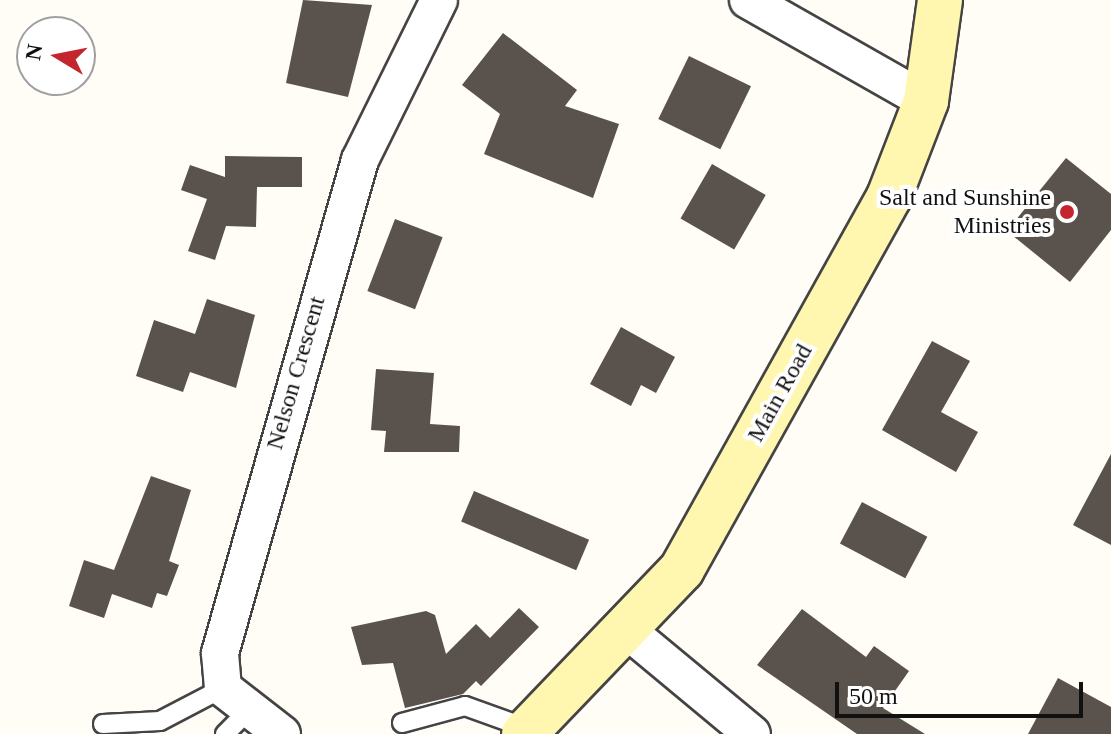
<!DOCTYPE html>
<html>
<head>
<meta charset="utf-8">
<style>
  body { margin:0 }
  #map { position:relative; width:1111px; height:734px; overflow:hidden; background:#fffdf5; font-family:"Times New Roman",serif }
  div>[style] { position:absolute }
  .building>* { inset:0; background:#5a524d; transform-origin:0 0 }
  .roads { filter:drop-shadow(2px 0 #444) drop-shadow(-2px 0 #444) drop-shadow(0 2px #444) drop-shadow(0 -2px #444) }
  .service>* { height:18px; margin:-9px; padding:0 9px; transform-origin:9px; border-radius:9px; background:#fff }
  .minor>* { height:36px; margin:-18px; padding:0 18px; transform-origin:18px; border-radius:18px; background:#fff }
  .secondary>* { height:44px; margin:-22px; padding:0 22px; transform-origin:22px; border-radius:22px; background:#fff6b0 }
  .dots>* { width:22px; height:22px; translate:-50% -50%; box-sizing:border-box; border:4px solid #fff; border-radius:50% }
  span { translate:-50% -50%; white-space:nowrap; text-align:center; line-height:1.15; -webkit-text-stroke:8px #fff; paint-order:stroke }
  .poi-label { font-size:24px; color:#111 }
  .right { translate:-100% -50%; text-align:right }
  .street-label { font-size:24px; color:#111 }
  .north { position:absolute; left:16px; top:16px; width:80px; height:80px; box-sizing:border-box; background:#fff; border:2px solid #a0a0a0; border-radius:50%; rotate:280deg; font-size:22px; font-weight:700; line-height:32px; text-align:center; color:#111 }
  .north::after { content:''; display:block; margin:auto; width:28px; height:36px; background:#c4262e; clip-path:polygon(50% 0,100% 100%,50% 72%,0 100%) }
  .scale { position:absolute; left:835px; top:682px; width:248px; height:36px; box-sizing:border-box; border:4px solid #111; border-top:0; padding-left:10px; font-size:24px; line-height:28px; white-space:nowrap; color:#111; -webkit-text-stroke:6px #fff; paint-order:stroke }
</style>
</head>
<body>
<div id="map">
  <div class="building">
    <div style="clip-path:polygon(303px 0,372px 5px,348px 97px,286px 83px)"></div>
    <div style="clip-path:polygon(503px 33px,577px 90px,565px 106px,619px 124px,593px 198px,484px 154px,500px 114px,462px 85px)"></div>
    <div style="left:689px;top:56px;width:69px;height:70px;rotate:26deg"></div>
    <div style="clip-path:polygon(225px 156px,302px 157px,302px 187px,257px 187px,256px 227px,226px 226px,215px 260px,188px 251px,207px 199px,181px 190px,190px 165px,225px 177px)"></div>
    <div style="clip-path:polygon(1066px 158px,1111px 194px,1111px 230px,1070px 282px,1007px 231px)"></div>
    <div style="left:712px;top:164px;width:62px;height:63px;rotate:30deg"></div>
    <div style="left:395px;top:219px;width:51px;height:77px;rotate:21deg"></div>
    <div style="clip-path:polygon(207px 299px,255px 315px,236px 388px,190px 372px,183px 392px,136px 376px,154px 320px,195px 334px)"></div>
    <div style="clip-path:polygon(621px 327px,675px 357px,656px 393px,641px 385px,631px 406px,590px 384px)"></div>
    <div style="clip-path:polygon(932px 341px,970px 361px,941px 412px,978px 432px,956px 472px,882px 430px)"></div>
    <div style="clip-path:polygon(376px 369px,434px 373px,430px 424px,460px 426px,459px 452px,384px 452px,386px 431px,371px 430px)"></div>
    <div style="clip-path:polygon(1111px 454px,1111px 545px,1073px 525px)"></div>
    <div style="clip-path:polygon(151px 476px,191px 490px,169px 561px,179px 565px,167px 596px,157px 593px,152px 608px,112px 594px,104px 618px,69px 606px,84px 560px,114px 570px)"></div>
    <div style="left:474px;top:491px;width:125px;height:33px;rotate:23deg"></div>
    <div style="left:862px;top:502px;width:74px;height:47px;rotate:28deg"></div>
    <div style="clip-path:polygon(519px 608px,539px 627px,481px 686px,476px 681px,463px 694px,405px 708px,393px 663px,362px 665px,351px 627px,426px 611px,435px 615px,446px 654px,476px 624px,490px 638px)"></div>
    <div style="clip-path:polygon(802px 609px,866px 657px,874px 646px,909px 671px,883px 708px,925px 734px,857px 734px,757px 665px)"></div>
    <div style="clip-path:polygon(1058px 678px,1111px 707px,1111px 734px,1028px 734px)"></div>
  </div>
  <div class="roads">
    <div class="service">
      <div style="left:402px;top:723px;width:65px;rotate:-15.1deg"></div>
      <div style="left:465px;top:706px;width:68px;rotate:19.8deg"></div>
      <div style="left:103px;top:724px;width:57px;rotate:-3deg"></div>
      <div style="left:160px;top:721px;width:71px;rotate:-27.6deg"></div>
      <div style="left:225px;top:734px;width:33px;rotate:-45deg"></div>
    </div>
    <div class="minor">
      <div style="left:748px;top:0;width:205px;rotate:29.6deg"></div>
      <div style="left:628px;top:631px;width:161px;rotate:39.7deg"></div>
      <div style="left:282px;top:734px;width:75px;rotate:-142.1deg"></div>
      <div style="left:223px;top:688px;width:35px;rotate:-95deg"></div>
      <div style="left:220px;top:653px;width:512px;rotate:-74.15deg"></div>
      <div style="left:360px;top:160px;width:178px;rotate:-63.7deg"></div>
    </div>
    <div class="secondary">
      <div style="left:524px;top:734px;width:228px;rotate:-46.2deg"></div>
      <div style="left:682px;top:569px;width:426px;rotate:-60.9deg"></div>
      <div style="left:889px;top:197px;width:103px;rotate:-68.9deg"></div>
      <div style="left:926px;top:101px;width:102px;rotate:-82.1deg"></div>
    </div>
  </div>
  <div class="dots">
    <div style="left:1067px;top:212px;background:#c4262e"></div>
  </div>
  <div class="poi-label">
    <span class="right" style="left:1051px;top:212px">Salt and Sunshine<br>Ministries</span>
  </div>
  <div class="street-label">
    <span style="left:296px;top:373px;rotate:-74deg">Nelson Crescent</span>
    <span style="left:780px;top:393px;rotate:-61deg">Main Road</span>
  </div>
  <div class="north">N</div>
  <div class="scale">50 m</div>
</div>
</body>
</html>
